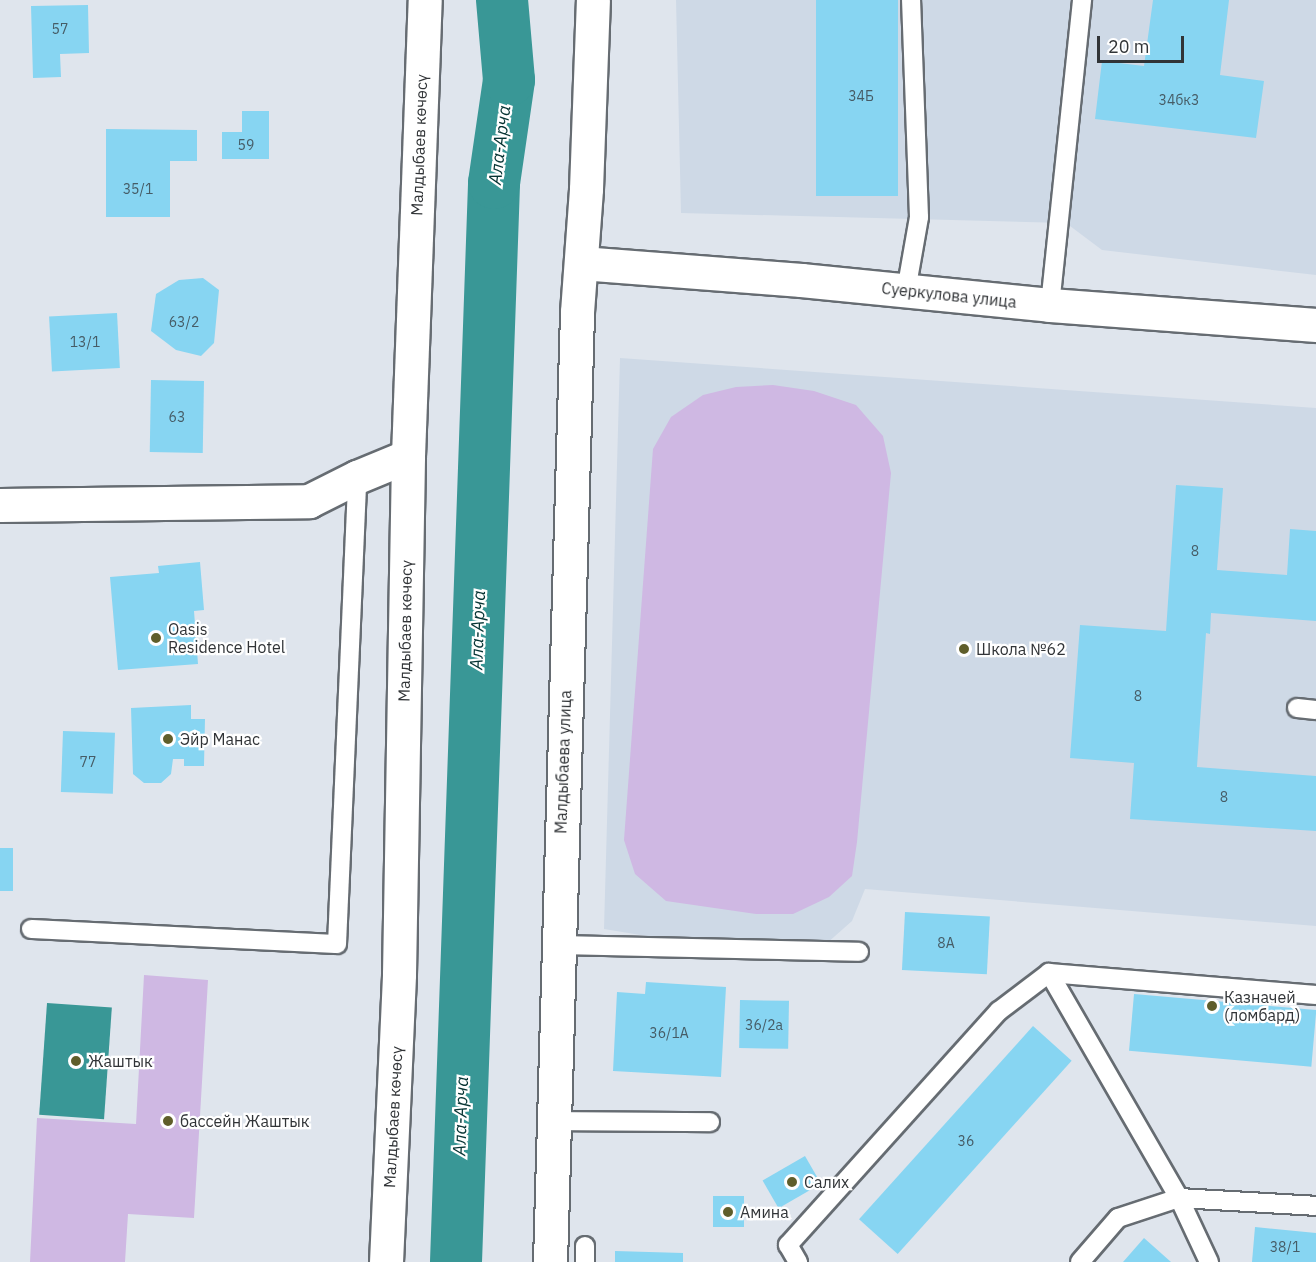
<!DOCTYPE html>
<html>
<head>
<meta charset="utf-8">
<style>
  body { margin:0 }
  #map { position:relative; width:1316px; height:1262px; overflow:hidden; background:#dfe5ed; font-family:"IBM Plex Sans",sans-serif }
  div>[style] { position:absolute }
  .built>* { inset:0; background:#ced9e6 }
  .green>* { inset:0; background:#cfb8e3 }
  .water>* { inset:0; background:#399796; transform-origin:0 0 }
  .river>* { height:52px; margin:-26px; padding:0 26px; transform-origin:26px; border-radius:26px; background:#399796 }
  .building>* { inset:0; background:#87d5f2; transform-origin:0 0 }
  .roads { filter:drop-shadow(2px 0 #666c72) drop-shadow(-2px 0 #666c72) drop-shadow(0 2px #666c72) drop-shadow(0 -2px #666c72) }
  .lane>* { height:18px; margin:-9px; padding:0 9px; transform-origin:9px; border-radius:9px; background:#fff }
  .street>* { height:33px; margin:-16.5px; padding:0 16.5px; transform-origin:16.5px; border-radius:16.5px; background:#fff }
  .secondary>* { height:33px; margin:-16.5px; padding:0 16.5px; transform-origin:16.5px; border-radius:16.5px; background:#fff }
  .dots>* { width:16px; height:16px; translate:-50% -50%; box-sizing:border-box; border:3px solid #fff; border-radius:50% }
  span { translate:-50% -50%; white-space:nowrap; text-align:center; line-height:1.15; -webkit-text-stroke:4.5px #fff; paint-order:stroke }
  .number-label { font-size:14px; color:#465c66 }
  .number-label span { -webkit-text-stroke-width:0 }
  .street-label { font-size:16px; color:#313437 }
  .poi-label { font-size:16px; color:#313437 }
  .left { translate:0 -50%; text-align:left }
  .water-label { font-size:18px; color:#063434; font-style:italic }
  .scale { position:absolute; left:1097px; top:36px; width:87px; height:27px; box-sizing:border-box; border:3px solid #313437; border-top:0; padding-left:8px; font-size:18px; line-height:21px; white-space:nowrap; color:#313437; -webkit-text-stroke:4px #fff; paint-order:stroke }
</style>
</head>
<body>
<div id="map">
  <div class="built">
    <div style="clip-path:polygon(676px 0,1316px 0,1316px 275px,1102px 250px,1066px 223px,681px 213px)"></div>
    <div style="clip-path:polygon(620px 358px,1316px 408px,1316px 926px,865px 889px,852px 921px,826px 944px,787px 959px,604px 929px)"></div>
  </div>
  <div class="green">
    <div style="clip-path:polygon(773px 385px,814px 391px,856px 405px,883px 436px,891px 473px,857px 842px,852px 876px,829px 897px,793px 914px,756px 914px,666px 901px,635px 874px,624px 840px,653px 449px,671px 417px,703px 395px,736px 387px)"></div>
    <div style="clip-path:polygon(144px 975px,208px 980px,194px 1218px,128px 1214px,125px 1262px,30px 1262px,37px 1118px,136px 1124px)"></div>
  </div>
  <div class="water">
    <div style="left:47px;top:1003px;width:65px;height:112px;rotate:4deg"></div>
  </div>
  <div class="river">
    <div style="left:456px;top:1262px;width:1080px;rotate:-87.98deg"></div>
    <div style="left:494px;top:183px;width:104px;rotate:-81.7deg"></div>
    <div style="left:509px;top:80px;width:80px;rotate:-95deg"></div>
  </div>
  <div class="building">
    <div style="left:816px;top:0;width:82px;height:196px"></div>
    <div style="clip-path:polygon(1153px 0,1229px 0,1220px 75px,1264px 81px,1256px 138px,1095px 119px,1102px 61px,1144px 66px)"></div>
    <div style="clip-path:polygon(88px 5px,89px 53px,60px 54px,61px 77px,33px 78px,31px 6px)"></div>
    <div style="clip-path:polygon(242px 111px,269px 111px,269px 159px,222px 159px,222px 132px,242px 132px)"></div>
    <div style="clip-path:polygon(106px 129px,197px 130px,197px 161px,170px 161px,170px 217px,106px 217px)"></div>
    <div style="clip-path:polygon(203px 278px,219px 290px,214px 343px,201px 356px,176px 350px,151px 331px,156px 294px,179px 280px)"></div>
    <div style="left:117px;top:313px;width:55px;height:68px;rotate:87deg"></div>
    <div style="left:151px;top:380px;width:53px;height:72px;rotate:1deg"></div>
    <div style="clip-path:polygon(1176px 485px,1223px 488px,1217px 570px,1287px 575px,1290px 529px,1316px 531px,1316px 621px,1211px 613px,1210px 634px,1206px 633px,1197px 767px,1316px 776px,1316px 831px,1130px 819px,1134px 763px,1070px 758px,1080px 625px,1166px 631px)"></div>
    <div style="clip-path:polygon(200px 562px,204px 610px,194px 611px,198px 664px,118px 670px,110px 577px,159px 573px,158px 566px)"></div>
    <div style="clip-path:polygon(191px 705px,191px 719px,205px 719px,204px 766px,184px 766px,184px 759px,173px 759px,171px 774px,161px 783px,144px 783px,133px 774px,131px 708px)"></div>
    <div style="left:63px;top:731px;width:52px;height:61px;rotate:2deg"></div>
    <div style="left:13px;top:848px;width:43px;height:13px;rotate:90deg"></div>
    <div style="left:905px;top:912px;width:85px;height:58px;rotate:3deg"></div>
    <div style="clip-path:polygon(646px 982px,726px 987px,721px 1077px,613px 1071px,617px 992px,645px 994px)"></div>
    <div style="left:1134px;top:994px;width:183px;height:57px;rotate:5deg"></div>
    <div style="left:740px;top:1000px;width:49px;height:48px;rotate:1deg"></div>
    <div style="left:1033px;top:1026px;width:52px;height:260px;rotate:42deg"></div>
    <div style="left:805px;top:1156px;width:32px;height:49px;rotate:60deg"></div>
    <div style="left:713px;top:1196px;width:31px;height:31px"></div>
    <div style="clip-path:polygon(1255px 1227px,1316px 1233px,1316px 1262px,1252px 1262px)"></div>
    <div style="clip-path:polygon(1144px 1238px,1171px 1262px,1123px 1262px)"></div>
    <div style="clip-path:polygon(615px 1251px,683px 1253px,683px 1262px,615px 1262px)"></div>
  </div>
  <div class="roads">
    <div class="lane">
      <div style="left:906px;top:291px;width:75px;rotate:-80deg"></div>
      <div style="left:919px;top:217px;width:217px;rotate:-92.1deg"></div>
      <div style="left:1050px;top:305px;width:307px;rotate:-84deg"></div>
      <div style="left:1297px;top:708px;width:19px;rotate:6deg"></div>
      <div style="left:31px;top:929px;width:306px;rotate:2.8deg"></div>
      <div style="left:337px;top:944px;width:467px;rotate:-87.5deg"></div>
      <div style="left:558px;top:945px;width:301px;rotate:1.3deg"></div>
      <div style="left:552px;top:1121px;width:158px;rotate:0.4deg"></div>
      <div style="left:585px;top:1262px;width:16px;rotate:-90deg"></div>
      <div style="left:798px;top:1262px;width:20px;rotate:-120deg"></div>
      <div style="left:788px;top:1245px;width:315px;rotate:-48deg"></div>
      <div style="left:999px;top:1011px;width:63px;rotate:-37.2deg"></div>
      <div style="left:1080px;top:1262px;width:58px;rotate:-49.2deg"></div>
      <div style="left:1118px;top:1218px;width:64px;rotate:-18.2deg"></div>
      <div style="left:1179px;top:1198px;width:260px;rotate:-120deg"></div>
      <div style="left:1049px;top:973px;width:268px;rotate:4.7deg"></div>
      <div style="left:1209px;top:1262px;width:71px;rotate:-115.1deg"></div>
      <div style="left:1179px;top:1198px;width:137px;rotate:3.3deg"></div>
    </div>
    <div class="street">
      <div style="left:0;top:505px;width:309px;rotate:-0.7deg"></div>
      <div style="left:309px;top:501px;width:54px;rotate:-26.6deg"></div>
      <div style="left:357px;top:477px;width:55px;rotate:-22.4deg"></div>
    </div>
    <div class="secondary">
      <div style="left:581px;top:263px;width:221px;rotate:4.4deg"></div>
      <div style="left:801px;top:280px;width:250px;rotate:5.7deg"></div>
      <div style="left:1050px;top:305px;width:267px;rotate:4.3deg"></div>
      <div style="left:386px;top:1262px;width:288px;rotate:-87.4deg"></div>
      <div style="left:399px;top:974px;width:518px;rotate:-89deg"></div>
      <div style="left:408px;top:456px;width:456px;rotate:-87.9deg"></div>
      <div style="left:550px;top:1262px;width:950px;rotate:-88.37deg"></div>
      <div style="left:577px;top:312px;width:123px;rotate:-85.8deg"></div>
      <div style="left:586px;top:189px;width:189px;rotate:-87.9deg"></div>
    </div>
  </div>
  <div class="dots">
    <div style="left:156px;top:638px;background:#5f5e2b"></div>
    <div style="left:964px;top:649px;background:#5f5e2b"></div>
    <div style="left:168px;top:739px;background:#5f5e2b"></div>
    <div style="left:1212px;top:1006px;background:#5f5e2b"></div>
    <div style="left:76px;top:1061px;background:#5f5e2b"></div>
    <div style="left:168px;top:1121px;background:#5f5e2b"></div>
    <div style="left:792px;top:1182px;background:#5f5e2b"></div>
    <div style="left:728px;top:1212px;background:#5f5e2b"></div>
  </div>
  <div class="number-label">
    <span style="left:60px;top:29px">57</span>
    <span style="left:861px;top:96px">34Б</span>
    <span style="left:1179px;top:100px">34бк3</span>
    <span style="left:246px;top:145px">59</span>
    <span style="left:138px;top:189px">35/1</span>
    <span style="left:184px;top:322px">63/2</span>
    <span style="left:85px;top:342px">13/1</span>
    <span style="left:177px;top:417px">63</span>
    <span style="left:1195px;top:551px">8</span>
    <span style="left:1138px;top:696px">8</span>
    <span style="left:88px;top:762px">77</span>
    <span style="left:1224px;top:797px">8</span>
    <span style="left:946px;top:943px">8А</span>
    <span style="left:764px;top:1025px">36/2а</span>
    <span style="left:669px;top:1033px">36/1А</span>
    <span style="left:966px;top:1141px">36</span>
    <span style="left:1285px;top:1247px">38/1</span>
  </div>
  <div class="street-label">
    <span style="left:419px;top:145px;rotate:-88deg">Малдыбаев көчөсү</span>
    <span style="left:949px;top:295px;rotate:6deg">Суеркулова улица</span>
    <span style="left:405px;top:631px;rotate:-89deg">Малдыбаев көчөсү</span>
    <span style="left:563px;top:762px;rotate:-88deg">Малдыбаева улица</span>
    <span style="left:393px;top:1117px;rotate:-87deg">Малдыбаев көчөсү</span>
  </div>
  <div class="poi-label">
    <span class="left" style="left:168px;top:638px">Oasis<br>Residence Hotel</span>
    <span class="left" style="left:976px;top:649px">Школа №62</span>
    <span class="left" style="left:180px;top:739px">Эйр Манас</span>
    <span class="left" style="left:1224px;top:1006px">Казначей<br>(ломбард)</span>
    <span class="left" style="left:88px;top:1061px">Жаштык</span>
    <span class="left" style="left:180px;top:1121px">бассейн Жаштык</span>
    <span class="left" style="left:804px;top:1182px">Салих</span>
    <span class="left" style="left:740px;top:1212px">Амина</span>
  </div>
  <div class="water-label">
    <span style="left:500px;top:145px;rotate:-83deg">Ала-Арча</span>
    <span style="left:478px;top:630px;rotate:-88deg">Ала-Арча</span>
    <span style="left:461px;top:1116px;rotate:-88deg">Ала-Арча</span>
  </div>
  <div class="scale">20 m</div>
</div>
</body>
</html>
